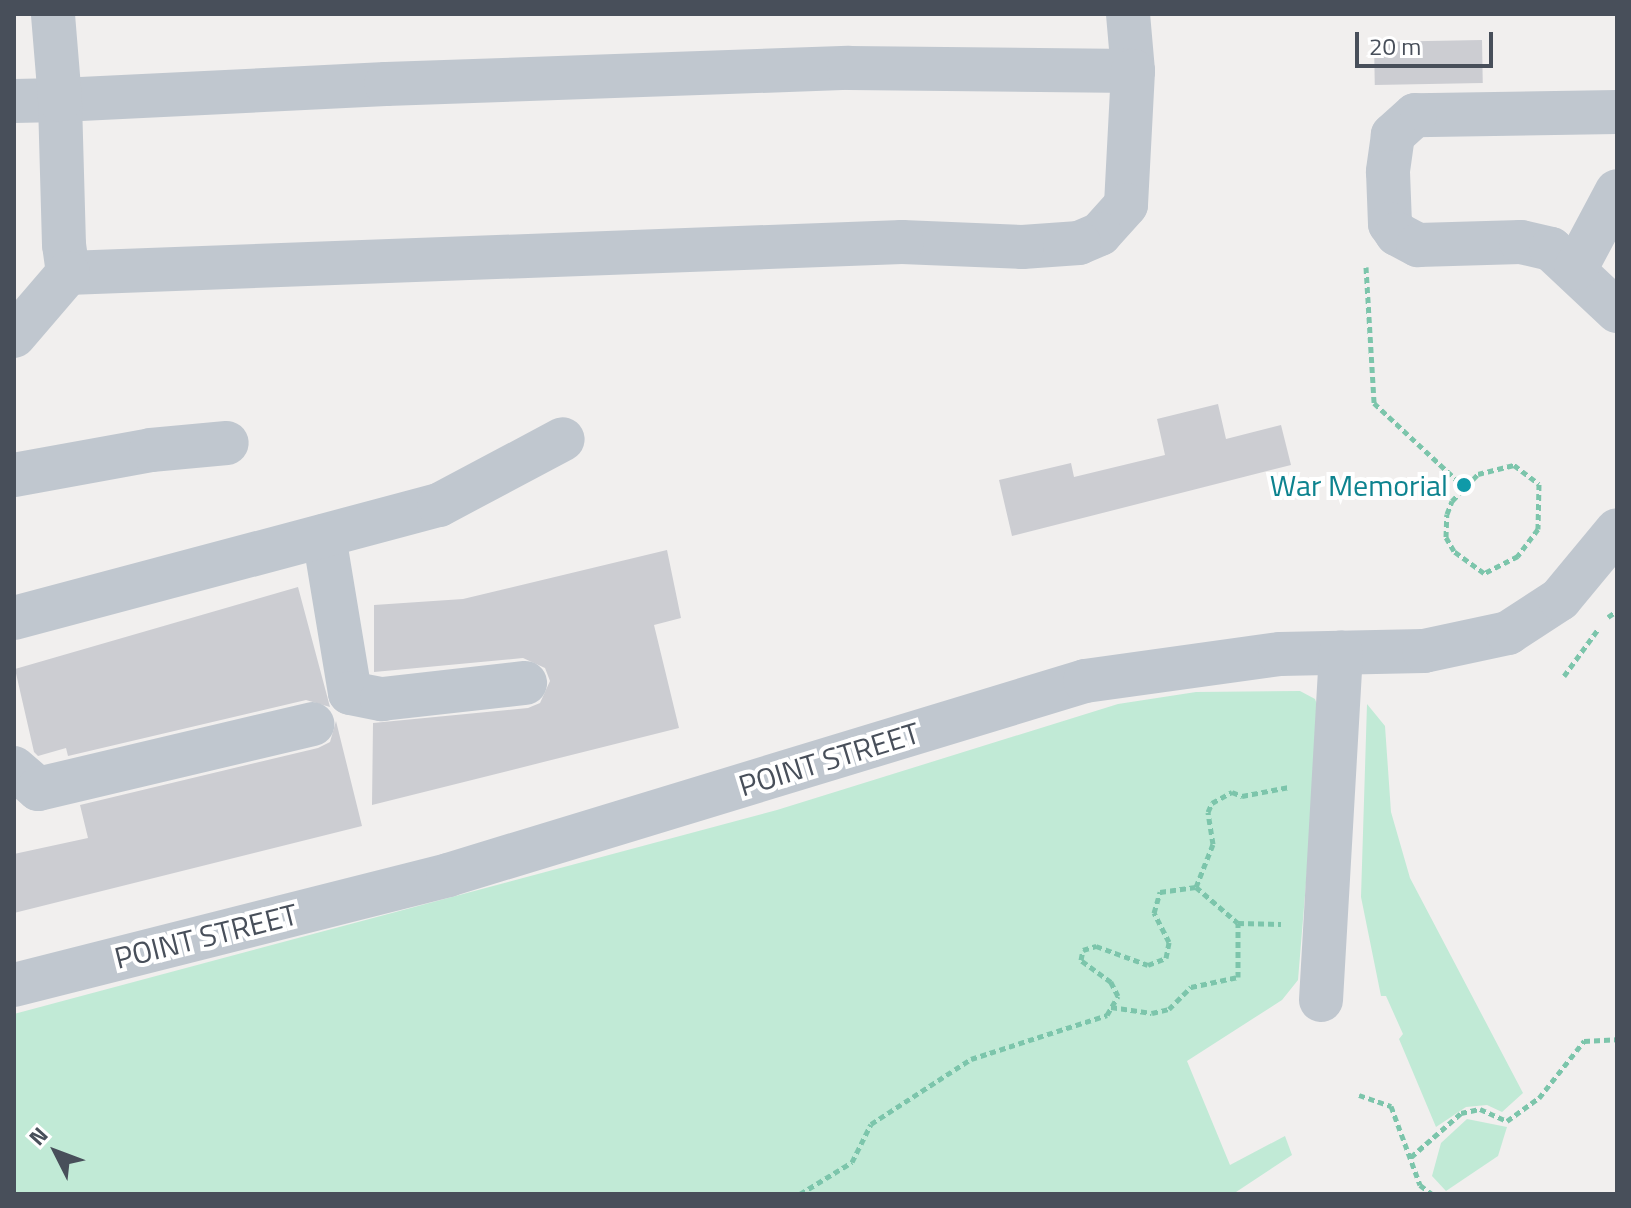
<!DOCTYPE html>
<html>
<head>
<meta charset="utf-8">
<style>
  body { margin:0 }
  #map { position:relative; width:1631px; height:1208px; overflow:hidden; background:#f1efee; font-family:"Titillium Web",sans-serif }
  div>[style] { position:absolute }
  .green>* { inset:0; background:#c1ead6 }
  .building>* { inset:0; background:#cccdd2; transform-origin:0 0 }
  .path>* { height:5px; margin-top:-2.5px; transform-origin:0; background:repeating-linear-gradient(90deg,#7cc5ab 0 6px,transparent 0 10px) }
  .minor>* { height:44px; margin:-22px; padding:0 22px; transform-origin:22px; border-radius:22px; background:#c0c7cf }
  .dots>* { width:22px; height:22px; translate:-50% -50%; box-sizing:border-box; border:4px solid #fff; border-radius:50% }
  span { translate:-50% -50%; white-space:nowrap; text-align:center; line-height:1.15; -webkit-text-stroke:8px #fff; paint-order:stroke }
  .culture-label { font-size:30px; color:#0d838f }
  .right { translate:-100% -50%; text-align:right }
  .street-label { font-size:30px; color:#484f5a }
  .frame { position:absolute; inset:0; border:16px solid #484f5a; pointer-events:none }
  .north { position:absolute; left:16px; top:1112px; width:80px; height:80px; -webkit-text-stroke:6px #fff; paint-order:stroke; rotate:312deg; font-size:22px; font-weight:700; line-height:32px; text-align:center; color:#484f5a }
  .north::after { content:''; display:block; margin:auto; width:28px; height:36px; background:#484f5a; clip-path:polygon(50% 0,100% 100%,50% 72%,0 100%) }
  .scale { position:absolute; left:1355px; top:32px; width:138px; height:36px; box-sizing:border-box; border:4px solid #484f5a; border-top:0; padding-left:10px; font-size:24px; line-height:28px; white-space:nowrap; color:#484f5a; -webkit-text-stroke:6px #fff; paint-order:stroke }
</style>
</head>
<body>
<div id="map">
  <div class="green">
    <div style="clip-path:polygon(1300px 691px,1315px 699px,1320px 713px,1298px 980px,1282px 1000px,1187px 1061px,1230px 1165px,1285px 1136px,1292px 1155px,1233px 1194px,14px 1194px,14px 1014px,777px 810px,1118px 704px,1196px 692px)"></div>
    <div style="clip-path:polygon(1367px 704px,1385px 726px,1391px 812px,1410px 878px,1523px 1093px,1502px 1112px,1487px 1105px,1466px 1107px,1436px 1127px,1399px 1039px,1403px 1034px,1386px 996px,1381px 996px,1361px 897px)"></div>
    <div style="clip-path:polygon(1467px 1119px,1507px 1127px,1498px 1156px,1446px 1191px,1432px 1176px,1441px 1143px)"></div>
  </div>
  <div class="building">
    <div style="left:1482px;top:40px;width:43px;height:108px;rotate:89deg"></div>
    <div style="clip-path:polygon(1218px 404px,1226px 439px,1281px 425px,1291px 465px,1012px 536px,999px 480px,1071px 463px,1074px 477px,1165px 455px,1157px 419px)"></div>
    <div style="clip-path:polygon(667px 550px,681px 618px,654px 625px,679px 728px,372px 805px,373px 723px,528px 708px,540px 703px,550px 681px,545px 668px,523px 658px,374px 672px,374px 605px,463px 599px)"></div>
    <div style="clip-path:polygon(298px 587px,330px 707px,306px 700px,68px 756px,66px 748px,38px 756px,34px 752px,15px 669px)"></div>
    <div style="clip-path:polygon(336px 721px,362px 826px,14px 913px,14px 854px,88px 838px,80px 805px,318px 748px,330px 742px)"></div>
  </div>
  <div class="path">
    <div style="left:1366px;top:267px;width:136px;rotate:86.6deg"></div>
    <div style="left:1374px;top:403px;width:123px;rotate:43deg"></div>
    <div style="left:1514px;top:465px;width:31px;rotate:37deg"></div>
    <div style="left:1539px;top:484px;width:45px;rotate:91.3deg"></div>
    <div style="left:1538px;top:529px;width:34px;rotate:127deg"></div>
    <div style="left:1518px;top:556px;width:38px;rotate:153deg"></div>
    <div style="left:1484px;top:573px;width:37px;rotate:-144deg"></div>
    <div style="left:1454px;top:551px;width:16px;rotate:-120deg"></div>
    <div style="left:1446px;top:537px;width:23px;rotate:-88deg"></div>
    <div style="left:1447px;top:514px;width:14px;rotate:-69deg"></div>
    <div style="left:1452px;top:501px;width:37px;rotate:-46deg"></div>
    <div style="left:1478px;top:474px;width:37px;rotate:-14deg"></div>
    <div style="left:1608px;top:617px;width:11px;rotate:-34deg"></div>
    <div style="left:1564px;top:676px;width:59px;rotate:-53.9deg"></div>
    <div style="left:1196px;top:887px;width:46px;rotate:-68.4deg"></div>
    <div style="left:1213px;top:844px;width:32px;rotate:-99deg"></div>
    <div style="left:1208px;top:812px;width:10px;rotate:-66deg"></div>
    <div style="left:1212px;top:803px;width:23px;rotate:-29deg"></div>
    <div style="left:1232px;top:792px;width:11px;rotate:22deg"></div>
    <div style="left:1242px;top:796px;width:48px;rotate:-10.8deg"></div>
    <div style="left:1111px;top:1007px;width:41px;rotate:8.3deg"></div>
    <div style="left:1152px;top:1013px;width:17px;rotate:-13deg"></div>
    <div style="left:1169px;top:1009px;width:31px;rotate:-45deg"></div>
    <div style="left:1191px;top:987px;width:48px;rotate:-12deg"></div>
    <div style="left:1238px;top:977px;width:54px;rotate:-90deg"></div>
    <div style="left:1359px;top:1095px;width:34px;rotate:19deg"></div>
    <div style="left:1391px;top:1106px;width:84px;rotate:69.8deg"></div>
    <div style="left:1420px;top:1185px;width:15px;rotate:37deg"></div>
    <div style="left:1411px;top:1157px;width:67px;rotate:-41.3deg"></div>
    <div style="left:1461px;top:1113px;width:19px;rotate:-12deg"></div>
    <div style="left:1480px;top:1109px;width:30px;rotate:24deg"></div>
    <div style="left:1507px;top:1121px;width:39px;rotate:-36deg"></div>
    <div style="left:1539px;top:1098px;width:73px;rotate:-51.7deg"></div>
    <div style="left:1584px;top:1041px;width:33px;rotate:-3deg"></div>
    <div style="left:800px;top:1194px;width:61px;rotate:-31.6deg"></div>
    <div style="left:852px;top:1162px;width:42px;rotate:-63.4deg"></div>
    <div style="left:871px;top:1124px;width:119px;rotate:-33deg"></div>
    <div style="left:971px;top:1059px;width:143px;rotate:-17.9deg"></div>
    <div style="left:1107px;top:1015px;width:22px;rotate:-60deg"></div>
    <div style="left:1118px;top:996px;width:16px;rotate:-117deg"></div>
    <div style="left:1111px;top:982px;width:37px;rotate:-144deg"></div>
    <div style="left:1081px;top:960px;width:10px;rotate:-79deg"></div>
    <div style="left:1083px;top:950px;width:14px;rotate:-17deg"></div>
    <div style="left:1096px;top:946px;width:55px;rotate:20.1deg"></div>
    <div style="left:1148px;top:965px;width:19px;rotate:-21deg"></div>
    <div style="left:1166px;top:958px;width:16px;rotate:-79deg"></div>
    <div style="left:1169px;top:942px;width:33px;rotate:-117deg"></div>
    <div style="left:1154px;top:913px;width:22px;rotate:-74deg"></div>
    <div style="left:1160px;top:892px;width:36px;rotate:-8deg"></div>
    <div style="left:1196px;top:887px;width:55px;rotate:40.6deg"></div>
    <div style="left:1238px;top:923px;width:43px;rotate:1.3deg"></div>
  </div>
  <div class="minor">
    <div style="left:1128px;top:14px;width:57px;rotate:85deg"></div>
    <div style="left:14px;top:101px;width:46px;rotate:-1.2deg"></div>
    <div style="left:60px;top:100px;width:326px;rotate:-2.8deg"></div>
    <div style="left:386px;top:84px;width:463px;rotate:-2deg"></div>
    <div style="left:849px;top:68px;width:284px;rotate:0.6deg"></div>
    <div style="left:1133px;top:71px;width:134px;rotate:93deg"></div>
    <div style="left:1126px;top:205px;width:39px;rotate:132deg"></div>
    <div style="left:1100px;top:234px;width:23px;rotate:157deg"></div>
    <div style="left:1079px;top:243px;width:57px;rotate:176deg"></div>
    <div style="left:1022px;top:247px;width:120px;rotate:-177.6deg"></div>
    <div style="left:902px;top:242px;width:835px;rotate:177.87deg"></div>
    <div style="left:68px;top:273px;width:28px;rotate:-98deg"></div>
    <div style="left:64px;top:245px;width:145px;rotate:-91.6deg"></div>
    <div style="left:60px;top:100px;width:86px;rotate:-94.7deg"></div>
    <div style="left:1617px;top:112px;width:202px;rotate:179.1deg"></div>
    <div style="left:1415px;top:115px;width:30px;rotate:138deg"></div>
    <div style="left:1393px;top:135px;width:37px;rotate:98deg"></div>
    <div style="left:1388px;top:172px;width:52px;rotate:87.8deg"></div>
    <div style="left:1390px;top:224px;width:12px;rotate:55deg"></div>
    <div style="left:1397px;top:234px;width:24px;rotate:28deg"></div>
    <div style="left:1418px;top:245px;width:103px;rotate:-1.7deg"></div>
    <div style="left:1521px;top:242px;width:31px;rotate:13deg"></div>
    <div style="left:1551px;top:249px;width:91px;rotate:43.2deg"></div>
    <div style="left:1576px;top:268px;width:87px;rotate:-62deg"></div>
    <div style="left:14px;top:336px;width:83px;rotate:-49.4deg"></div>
    <div style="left:14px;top:475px;width:139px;rotate:-10.3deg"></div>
    <div style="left:151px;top:450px;width:76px;rotate:-5.3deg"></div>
    <div style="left:324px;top:536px;width:159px;rotate:80.6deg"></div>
    <div style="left:350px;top:693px;width:33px;rotate:11deg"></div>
    <div style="left:382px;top:699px;width:144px;rotate:-6.4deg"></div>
    <div style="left:14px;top:618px;width:440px;rotate:-14.9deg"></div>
    <div style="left:439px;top:505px;width:140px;rotate:-28deg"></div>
    <div style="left:14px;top:768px;width:32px;rotate:41deg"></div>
    <div style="left:38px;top:789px;width:282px;rotate:-13.3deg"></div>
    <div style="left:14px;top:985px;width:448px;rotate:-14.2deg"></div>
    <div style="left:448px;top:875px;width:666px;rotate:-16.94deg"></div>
    <div style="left:1085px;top:681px;width:197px;rotate:-7.9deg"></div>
    <div style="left:1280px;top:654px;width:144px;rotate:-1.2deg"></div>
    <div style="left:1424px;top:651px;width:86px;rotate:-12.1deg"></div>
    <div style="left:1508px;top:633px;width:62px;rotate:-33.2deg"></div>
    <div style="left:1560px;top:599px;width:89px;rotate:-50.4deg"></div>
    <div style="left:1321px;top:1000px;width:348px;rotate:-86.7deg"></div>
  </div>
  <div class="dots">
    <div style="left:1464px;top:485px;background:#0f9aa8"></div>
  </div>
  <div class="culture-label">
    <span class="right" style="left:1448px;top:485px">War Memorial</span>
  </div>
  <div class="street-label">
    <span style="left:829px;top:759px;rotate:-17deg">POINT STREET</span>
    <span style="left:206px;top:936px;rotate:-14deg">POINT STREET</span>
  </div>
  <div class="frame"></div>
  <div class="north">N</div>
  <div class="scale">20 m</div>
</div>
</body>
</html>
